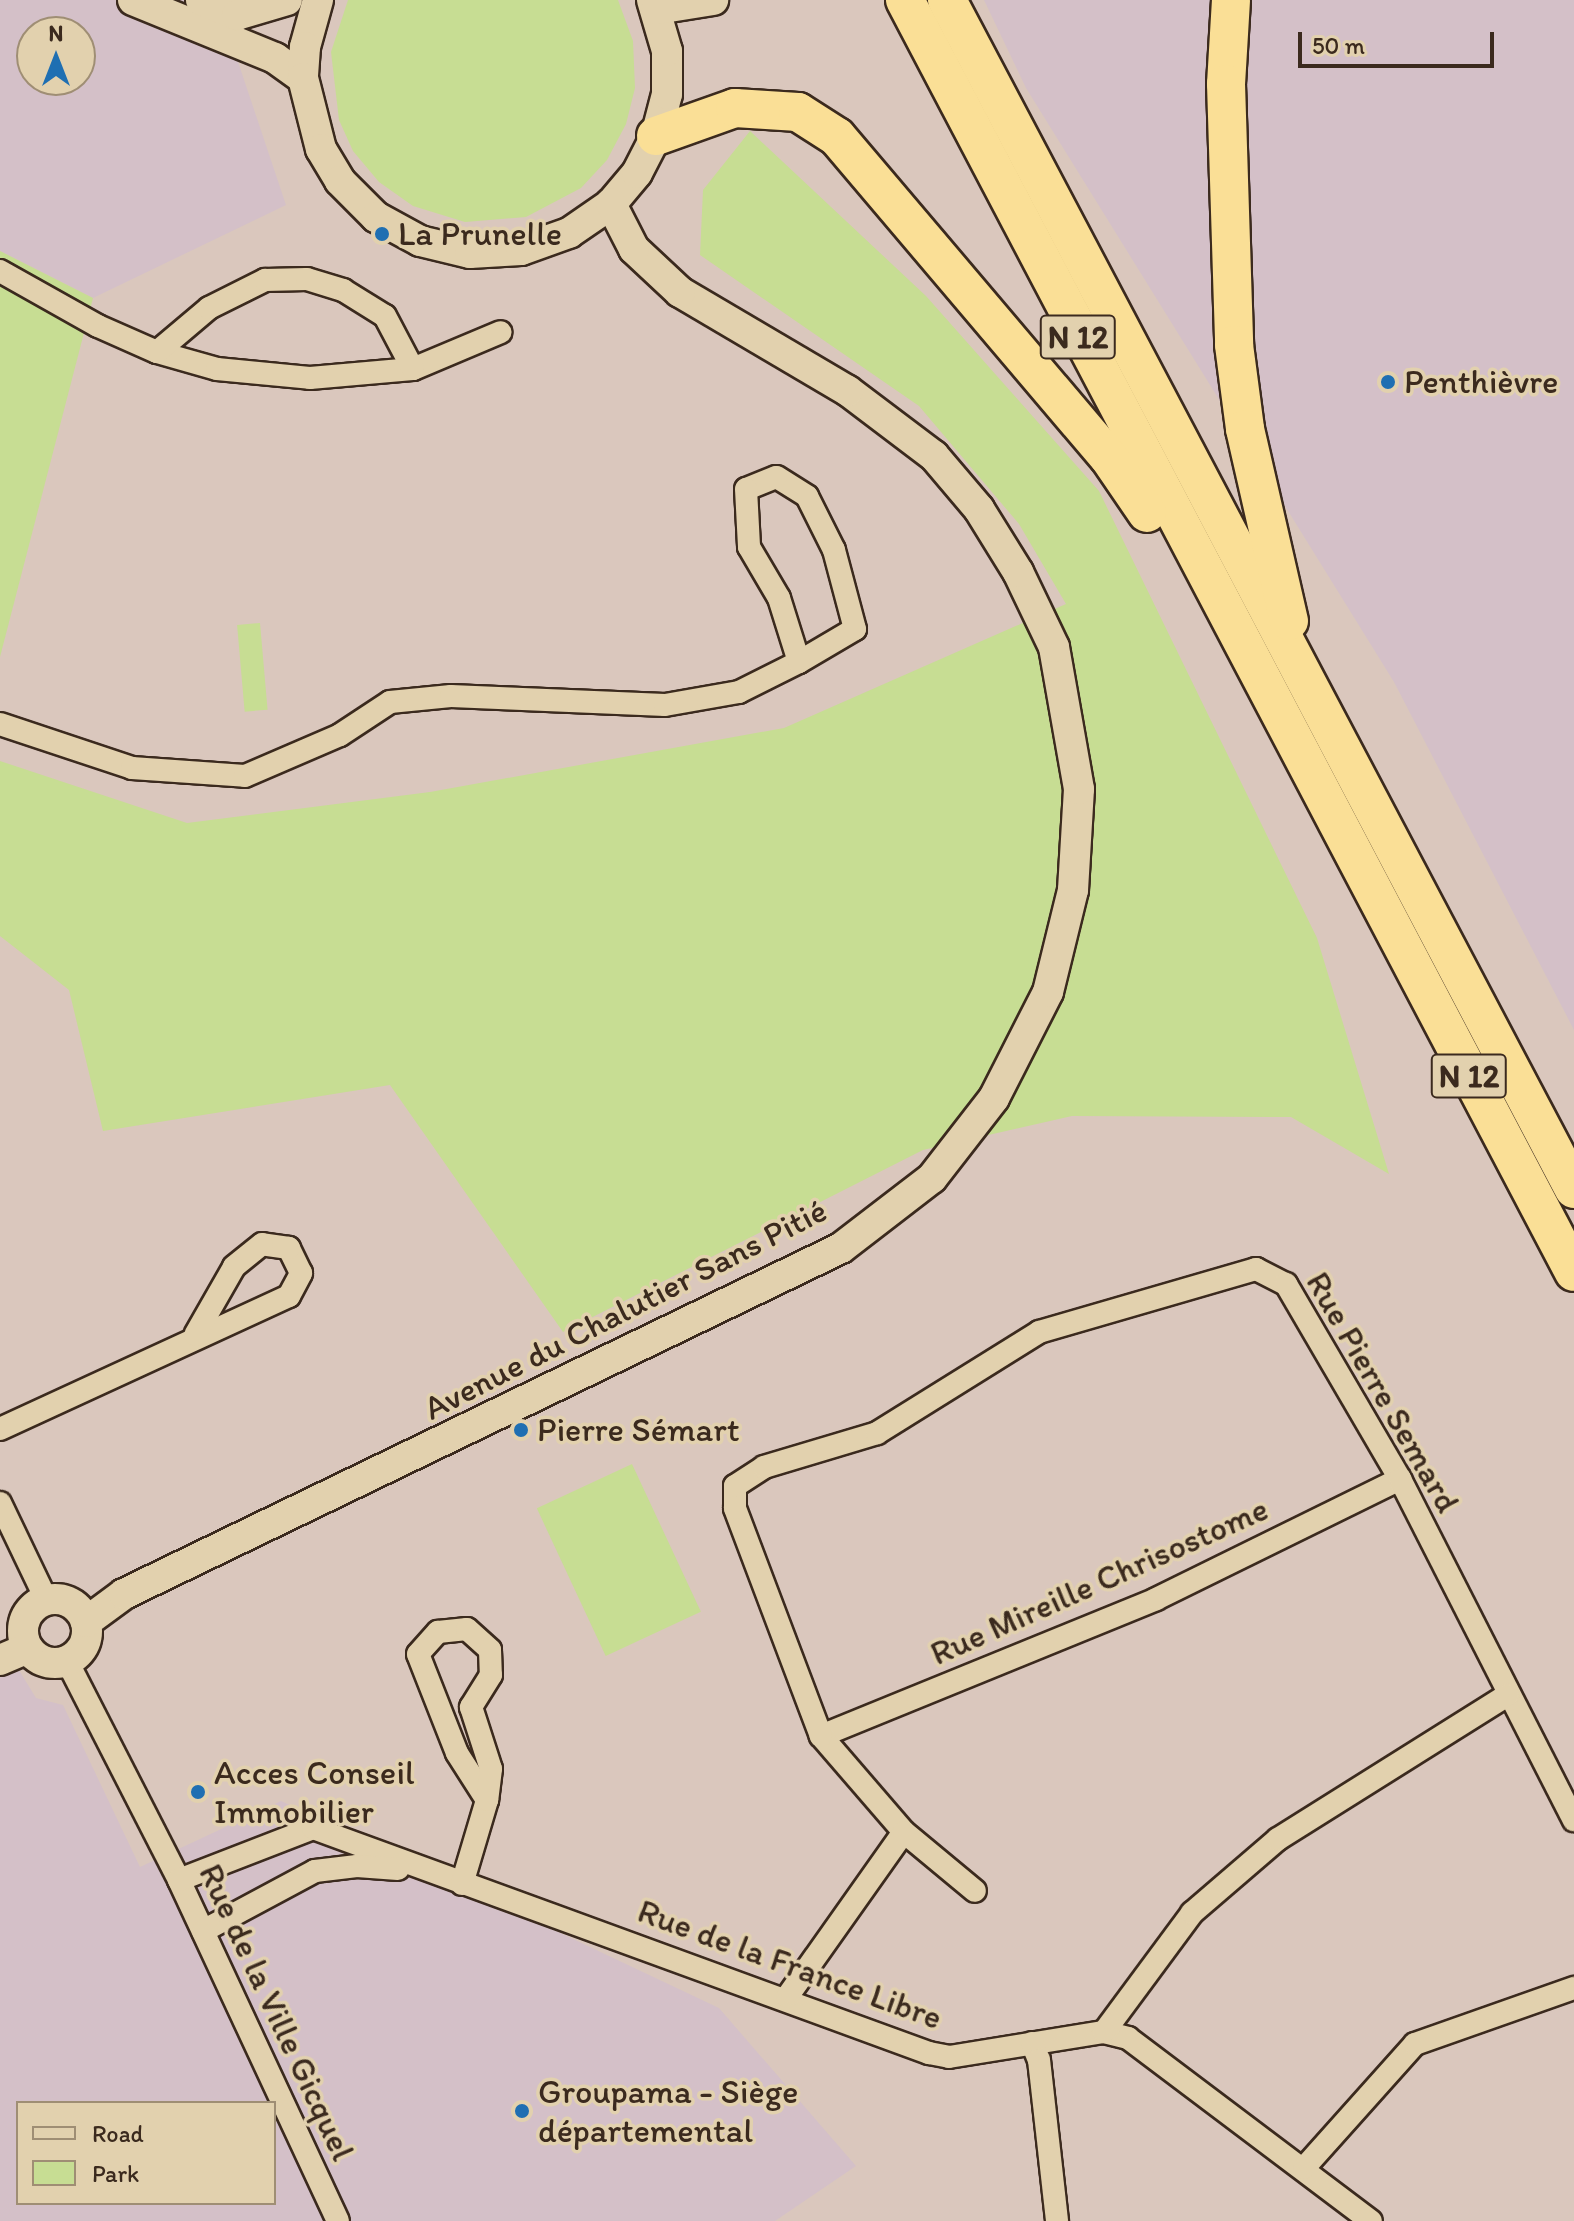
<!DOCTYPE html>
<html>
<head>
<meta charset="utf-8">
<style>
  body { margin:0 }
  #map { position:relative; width:1574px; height:2221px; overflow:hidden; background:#dac7bd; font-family:Itim,sans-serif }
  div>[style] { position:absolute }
  .built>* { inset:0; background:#d4c0c8 }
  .green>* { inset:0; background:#c7dd93; transform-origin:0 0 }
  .roads { filter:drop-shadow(2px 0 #3b2a1e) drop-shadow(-2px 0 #3b2a1e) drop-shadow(0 2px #3b2a1e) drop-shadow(0 -2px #3b2a1e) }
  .street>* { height:22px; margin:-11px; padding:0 11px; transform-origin:11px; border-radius:11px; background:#e2d1ae }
  .secondary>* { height:30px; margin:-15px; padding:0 15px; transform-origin:15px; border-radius:15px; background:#e2d1ae }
  .secondary>.ring { margin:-15px; padding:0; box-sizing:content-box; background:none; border:30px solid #e2d1ae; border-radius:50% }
  .highway>* { height:38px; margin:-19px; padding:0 19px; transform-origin:19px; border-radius:19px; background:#fadf96 }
  .dots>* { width:22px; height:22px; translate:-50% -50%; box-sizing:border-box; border:4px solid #e2d1ae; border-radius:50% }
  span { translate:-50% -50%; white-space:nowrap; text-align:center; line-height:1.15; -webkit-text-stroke:7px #e2d1ae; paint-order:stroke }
  .shield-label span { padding:2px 6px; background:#e2d1ae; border:2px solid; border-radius:6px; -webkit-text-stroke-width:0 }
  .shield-label { font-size:32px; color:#3b2a1e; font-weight:700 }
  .poi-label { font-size:34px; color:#3b2a1e }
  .left { translate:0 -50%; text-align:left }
  .street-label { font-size:34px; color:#3b2a1e }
  .legend { position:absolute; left:16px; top:2101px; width:260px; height:104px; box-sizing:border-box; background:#e2d1ae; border:2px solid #9f8e74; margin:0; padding:10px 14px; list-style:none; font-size:24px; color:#3b2a1e }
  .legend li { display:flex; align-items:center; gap:16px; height:40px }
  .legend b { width:40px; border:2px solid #9f8e74 }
  .north { position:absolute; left:16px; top:16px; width:80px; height:80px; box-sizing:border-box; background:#e2d1ae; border:2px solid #9f8e74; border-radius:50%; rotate:0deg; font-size:22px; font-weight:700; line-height:32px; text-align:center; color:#3b2a1e }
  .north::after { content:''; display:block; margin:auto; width:28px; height:36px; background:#1f6fb2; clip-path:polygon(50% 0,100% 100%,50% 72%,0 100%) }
  .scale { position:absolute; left:1298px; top:32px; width:196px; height:36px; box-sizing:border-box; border:4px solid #3b2a1e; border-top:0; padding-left:10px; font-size:24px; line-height:28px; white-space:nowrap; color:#3b2a1e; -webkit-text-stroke:6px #e2d1ae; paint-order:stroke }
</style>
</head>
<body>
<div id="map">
  <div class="built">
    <div style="clip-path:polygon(evenodd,0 0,276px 0,231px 41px,286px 205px,93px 298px,0 251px,0 0,32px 32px,80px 32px,80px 80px,32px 80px,32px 32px)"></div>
    <div style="clip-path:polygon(984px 0,1574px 0,1574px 1030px,1394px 682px,1026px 88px)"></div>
    <div style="clip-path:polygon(evenodd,0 1639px,36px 1698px,63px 1705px,140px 1867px,281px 1801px,719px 2008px,856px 2166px,775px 2221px,0 2221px,0 1639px,18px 2103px,274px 2103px,274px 2203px,18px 2203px,18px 2103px)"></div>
  </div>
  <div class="green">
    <div style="clip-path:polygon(348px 0,618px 0,633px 41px,635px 88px,626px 124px,607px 160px,581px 188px,526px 217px,465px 222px,413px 206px,379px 182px,353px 151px,339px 120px,331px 52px)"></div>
    <div style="clip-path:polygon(750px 131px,926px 296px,1099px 491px,1317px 938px,1389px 1174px,1291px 1117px,1072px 1116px,923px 1150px,563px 1332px,390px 1085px,103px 1131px,69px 990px,0 936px,0 761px,187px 823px,430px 792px,784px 728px,1066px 604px,1019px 524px,919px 406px,700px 255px,703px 190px)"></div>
    <div style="clip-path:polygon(0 251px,93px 298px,0 657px)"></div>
    <div style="left:260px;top:623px;width:87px;height:23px;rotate:85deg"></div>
    <div style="left:632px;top:1464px;width:163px;height:105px;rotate:65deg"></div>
  </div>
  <div class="roads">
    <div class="street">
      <div style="left:0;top:271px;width:112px;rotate:29.3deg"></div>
      <div style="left:98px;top:326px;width:64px;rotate:23.8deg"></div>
      <div style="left:157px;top:352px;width:62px;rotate:15.8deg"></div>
      <div style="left:217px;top:369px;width:93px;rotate:5.5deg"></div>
      <div style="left:310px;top:378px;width:103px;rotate:-5deg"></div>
      <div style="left:413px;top:369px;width:95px;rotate:-22.8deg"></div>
      <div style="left:157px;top:352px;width:68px;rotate:-40.2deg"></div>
      <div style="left:209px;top:308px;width:63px;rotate:-26.6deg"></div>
      <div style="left:265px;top:280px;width:42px;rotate:-1.4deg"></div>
      <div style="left:307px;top:279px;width:38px;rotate:17deg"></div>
      <div style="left:343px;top:290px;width:49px;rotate:31.8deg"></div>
      <div style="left:385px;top:316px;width:60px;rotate:62.2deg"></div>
      <div style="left:0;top:724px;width:139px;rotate:18.4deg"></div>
      <div style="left:132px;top:768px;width:113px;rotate:4deg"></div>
      <div style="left:245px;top:776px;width:103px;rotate:-23.3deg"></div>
      <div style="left:340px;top:735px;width:60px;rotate:-33.4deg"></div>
      <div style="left:390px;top:702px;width:61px;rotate:-5.6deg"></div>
      <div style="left:451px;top:696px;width:214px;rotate:2.4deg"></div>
      <div style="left:665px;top:705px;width:75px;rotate:-10deg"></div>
      <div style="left:739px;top:692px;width:67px;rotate:-26.6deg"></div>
      <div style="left:799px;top:662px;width:65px;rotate:-30.5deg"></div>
      <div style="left:855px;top:629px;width:82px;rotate:-104.9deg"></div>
      <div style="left:834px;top:550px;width:60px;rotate:-116.6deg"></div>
      <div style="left:807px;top:496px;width:36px;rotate:-148deg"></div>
      <div style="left:776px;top:477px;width:32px;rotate:158deg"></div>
      <div style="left:746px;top:489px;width:58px;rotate:87deg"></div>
      <div style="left:749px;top:547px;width:59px;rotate:59.5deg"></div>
      <div style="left:779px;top:598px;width:67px;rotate:72.6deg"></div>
      <div style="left:0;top:1429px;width:318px;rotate:-24.7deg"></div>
      <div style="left:289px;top:1296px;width:26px;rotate:-62deg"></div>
      <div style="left:301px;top:1273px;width:28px;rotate:-116deg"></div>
      <div style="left:289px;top:1248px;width:27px;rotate:-172deg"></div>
      <div style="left:262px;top:1244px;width:36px;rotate:141deg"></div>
      <div style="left:234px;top:1267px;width:78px;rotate:119.8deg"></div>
      <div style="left:0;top:1503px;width:109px;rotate:64.4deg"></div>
      <div style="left:67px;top:1661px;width:246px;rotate:62.9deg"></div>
      <div style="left:179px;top:1880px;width:376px;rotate:65deg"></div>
      <div style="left:821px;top:1736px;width:362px;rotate:-22.2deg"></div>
      <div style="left:1156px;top:1599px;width:272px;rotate:-26.2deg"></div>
      <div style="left:904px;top:1832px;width:127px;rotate:-130.8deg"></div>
      <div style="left:821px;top:1736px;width:244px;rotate:-110.7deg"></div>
      <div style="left:735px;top:1508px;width:22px;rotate:-90deg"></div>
      <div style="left:735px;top:1486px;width:35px;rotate:-33deg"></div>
      <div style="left:764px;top:1467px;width:118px;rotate:-16.7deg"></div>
      <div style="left:877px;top:1433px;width:191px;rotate:-31.9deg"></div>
      <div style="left:1039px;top:1332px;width:226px;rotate:-16.2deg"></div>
      <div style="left:1256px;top:1269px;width:34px;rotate:27deg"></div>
      <div style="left:1286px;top:1284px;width:226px;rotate:59.7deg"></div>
      <div style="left:1400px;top:1479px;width:383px;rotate:63deg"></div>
      <div style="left:179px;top:1880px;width:144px;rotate:-21.2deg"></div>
      <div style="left:313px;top:1828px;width:656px;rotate:20.07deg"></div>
      <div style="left:929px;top:2053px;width:20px;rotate:11deg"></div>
      <div style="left:949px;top:2057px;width:157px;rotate:-9.2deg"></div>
      <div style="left:1104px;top:2032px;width:25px;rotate:14deg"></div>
      <div style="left:1128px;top:2038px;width:304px;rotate:37deg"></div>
      <div style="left:462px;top:1884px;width:88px;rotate:-73.4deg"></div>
      <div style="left:487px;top:1800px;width:56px;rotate:-122.6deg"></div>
      <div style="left:457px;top:1753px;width:106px;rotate:-111.5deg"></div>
      <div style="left:418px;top:1654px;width:30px;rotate:-48deg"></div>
      <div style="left:438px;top:1632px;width:29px;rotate:-6deg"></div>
      <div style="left:467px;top:1629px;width:31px;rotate:42deg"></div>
      <div style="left:490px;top:1650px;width:25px;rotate:88deg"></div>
      <div style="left:491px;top:1675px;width:38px;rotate:122deg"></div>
      <div style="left:471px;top:1707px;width:65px;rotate:72.1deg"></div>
      <div style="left:491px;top:1769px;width:31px;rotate:97deg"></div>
      <div style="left:203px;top:1931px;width:127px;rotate:-28.2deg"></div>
      <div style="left:315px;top:1871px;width:42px;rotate:-6.8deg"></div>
      <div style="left:357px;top:1866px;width:41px;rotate:4.2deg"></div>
      <div style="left:787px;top:1997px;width:202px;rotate:-54.7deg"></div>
      <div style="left:904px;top:1832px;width:92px;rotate:39.7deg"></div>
      <div style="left:1104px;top:2032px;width:148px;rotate:-53.5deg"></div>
      <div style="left:1192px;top:1913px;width:113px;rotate:-40.7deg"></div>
      <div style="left:1278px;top:1839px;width:271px;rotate:-32.1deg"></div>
      <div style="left:1032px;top:2043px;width:18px;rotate:68deg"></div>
      <div style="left:1039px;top:2060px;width:162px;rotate:83.6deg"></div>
      <div style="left:1304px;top:2168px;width:166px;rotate:-48.2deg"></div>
      <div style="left:1415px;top:2044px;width:169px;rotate:-19.4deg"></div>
    </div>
    <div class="secondary">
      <div style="left:133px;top:0;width:153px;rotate:22.2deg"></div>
      <div style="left:275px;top:58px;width:34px;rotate:36deg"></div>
      <div style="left:201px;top:0;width:39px;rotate:23deg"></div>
      <div style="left:237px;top:15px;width:52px;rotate:-16.7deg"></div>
      <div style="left:318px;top:0;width:49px;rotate:105.5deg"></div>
      <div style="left:305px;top:47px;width:31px;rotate:94deg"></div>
      <div style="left:303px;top:78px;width:73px;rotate:75.8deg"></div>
      <div style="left:321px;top:149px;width:37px;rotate:59deg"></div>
      <div style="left:340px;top:181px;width:51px;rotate:45deg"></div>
      <div style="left:376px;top:217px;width:50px;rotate:28.6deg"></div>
      <div style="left:420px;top:241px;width:51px;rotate:13.5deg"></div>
      <div style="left:470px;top:253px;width:51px;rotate:-3.4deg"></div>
      <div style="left:521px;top:250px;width:51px;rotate:-19.5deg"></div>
      <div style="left:569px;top:233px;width:51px;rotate:-34.6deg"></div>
      <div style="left:611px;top:204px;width:40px;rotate:-50deg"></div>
      <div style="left:637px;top:173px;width:42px;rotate:-62.8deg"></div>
      <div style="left:656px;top:136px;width:43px;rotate:-75.3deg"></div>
      <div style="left:667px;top:94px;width:43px;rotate:-90deg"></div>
      <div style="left:667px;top:51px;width:53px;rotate:-106.4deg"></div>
      <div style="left:657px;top:9px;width:57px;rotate:-9.1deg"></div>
      <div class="ring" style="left:23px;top:1599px;width:34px;height:34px"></div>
      <div style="left:86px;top:1622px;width:47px;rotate:-36.4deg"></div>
      <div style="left:124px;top:1594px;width:796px;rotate:-25.76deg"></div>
      <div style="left:841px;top:1248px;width:115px;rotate:-37.6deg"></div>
      <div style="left:932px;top:1178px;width:101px;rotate:-52.2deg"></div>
      <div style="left:994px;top:1098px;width:119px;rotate:-63deg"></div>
      <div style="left:1048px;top:992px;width:105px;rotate:-76.2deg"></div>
      <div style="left:1073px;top:890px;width:101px;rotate:-86.6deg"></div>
      <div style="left:1079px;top:789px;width:144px;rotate:-100deg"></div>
      <div style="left:1054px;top:647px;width:83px;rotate:-115.6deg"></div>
      <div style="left:1018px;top:572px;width:74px;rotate:-121.8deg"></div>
      <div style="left:979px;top:509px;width:70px;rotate:-130.3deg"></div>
      <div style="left:934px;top:456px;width:108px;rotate:-142.9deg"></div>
      <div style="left:848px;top:391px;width:195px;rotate:-149.5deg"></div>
      <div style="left:680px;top:292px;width:63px;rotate:-136.9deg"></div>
      <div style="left:634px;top:249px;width:51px;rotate:-117.1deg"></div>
      <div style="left:0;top:1660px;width:30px;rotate:-23deg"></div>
    </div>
    <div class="highway">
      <div style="left:905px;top:0;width:1437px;rotate:62.26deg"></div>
      <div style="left:947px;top:0;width:1344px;rotate:62.2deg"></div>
      <div style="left:1231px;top:0;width:84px;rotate:93.4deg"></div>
      <div style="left:1226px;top:84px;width:261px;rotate:88.2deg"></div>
      <div style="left:1234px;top:345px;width:85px;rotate:82.5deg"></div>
      <div style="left:1245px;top:429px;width:197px;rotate:77.1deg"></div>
      <div style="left:656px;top:136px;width:84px;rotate:-19.5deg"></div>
      <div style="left:735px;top:108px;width:63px;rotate:3.6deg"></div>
      <div style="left:798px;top:112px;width:46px;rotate:32.7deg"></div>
      <div style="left:837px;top:137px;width:419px;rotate:49.7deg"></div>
      <div style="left:1108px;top:456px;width:69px;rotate:55.6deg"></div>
    </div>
  </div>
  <div class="dots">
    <div style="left:382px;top:234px;background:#1f6fb2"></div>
    <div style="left:1388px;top:382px;background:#1f6fb2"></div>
    <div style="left:521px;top:1430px;background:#1f6fb2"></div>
    <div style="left:198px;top:1792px;background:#1f6fb2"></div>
    <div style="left:522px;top:2111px;background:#1f6fb2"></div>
  </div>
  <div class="shield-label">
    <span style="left:1078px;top:337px">N 12</span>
    <span style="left:1469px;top:1076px">N 12</span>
  </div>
  <div class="poi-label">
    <span class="left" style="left:398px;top:234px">La Prunelle</span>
    <span class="left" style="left:1404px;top:382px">Penthièvre</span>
    <span class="left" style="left:537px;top:1430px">Pierre Sémart</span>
    <span class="left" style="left:214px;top:1792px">Acces Conseil<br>Immobilier</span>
    <span class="left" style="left:538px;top:2111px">Groupama - Siège<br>départemental</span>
  </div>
  <div class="street-label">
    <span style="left:625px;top:1309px;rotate:-27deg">Avenue du Chalutier Sans Pitié</span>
    <span style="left:1383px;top:1392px;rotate:60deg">Rue Pierre Semard</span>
    <span style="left:1099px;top:1581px;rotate:-24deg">Rue Mireille Chrisostome</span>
    <span style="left:790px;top:1964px;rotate:20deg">Rue de la France Libre</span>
    <span style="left:277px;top:2012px;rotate:65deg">Rue de la Ville Gicquel</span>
  </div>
  <ul class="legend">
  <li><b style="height:10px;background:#e2d1ae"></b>Road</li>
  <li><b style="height:22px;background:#c7dd93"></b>Park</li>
  </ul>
  <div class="north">N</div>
  <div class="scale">50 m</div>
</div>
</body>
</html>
